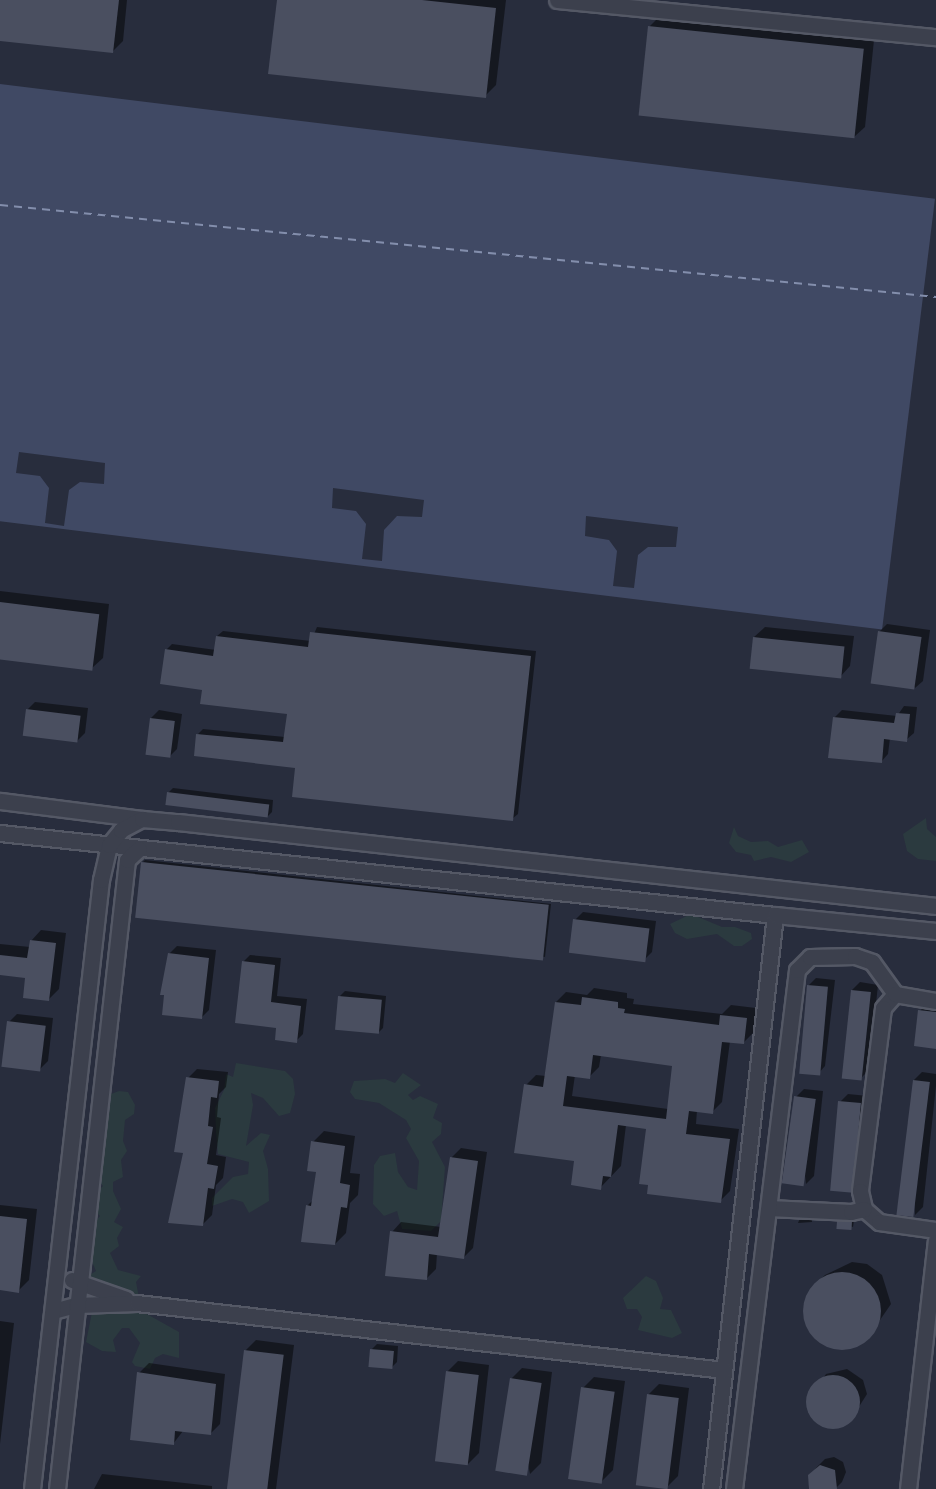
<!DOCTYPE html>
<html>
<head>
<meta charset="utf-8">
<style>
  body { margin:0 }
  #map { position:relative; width:936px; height:1489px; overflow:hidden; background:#282d3d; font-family:Karla,sans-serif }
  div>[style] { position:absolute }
  .green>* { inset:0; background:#2b3a3f }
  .water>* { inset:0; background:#404964; transform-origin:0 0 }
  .pier>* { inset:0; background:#282d3d }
  .shadow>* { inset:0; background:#0007 }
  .ferry>* { height:1.5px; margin-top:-0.75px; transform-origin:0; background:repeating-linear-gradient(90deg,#838eac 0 8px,transparent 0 14px) }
  .building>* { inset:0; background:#4a4f60; transform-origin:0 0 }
  .round { border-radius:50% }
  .roads { filter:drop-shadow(2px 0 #545865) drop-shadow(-2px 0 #545865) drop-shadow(0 2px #545865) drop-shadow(0 -2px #545865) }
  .minor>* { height:15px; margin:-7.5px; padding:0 7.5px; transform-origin:7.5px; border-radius:7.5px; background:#3c404d }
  span { translate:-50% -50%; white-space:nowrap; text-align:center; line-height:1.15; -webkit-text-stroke:5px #212532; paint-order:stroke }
</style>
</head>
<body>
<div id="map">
  <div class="green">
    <div style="clip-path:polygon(926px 818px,927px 829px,936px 837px,936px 861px,918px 859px,907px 851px,903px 834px)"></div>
    <div style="clip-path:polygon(734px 827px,738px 836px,751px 842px,768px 841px,778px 847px,802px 840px,809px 852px,791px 862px,771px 857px,754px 861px,751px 855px,736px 852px,729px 843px)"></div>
    <div style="clip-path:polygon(691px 914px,722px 927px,735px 927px,751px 933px,752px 939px,742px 946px,734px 946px,717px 934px,687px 939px,675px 933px,670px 924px)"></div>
    <div style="clip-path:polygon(236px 1063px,285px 1071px,293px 1079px,295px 1094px,290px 1113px,279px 1116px,263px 1098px,251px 1093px,253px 1105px,246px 1146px,261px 1133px,270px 1135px,263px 1151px,268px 1169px,269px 1201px,249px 1213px,243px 1202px,232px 1199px,212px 1206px,212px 1198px,233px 1177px,248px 1174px,249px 1162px,218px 1154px,216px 1133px,215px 1108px,224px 1090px,226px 1074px,233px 1077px)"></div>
    <div style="clip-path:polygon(403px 1073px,421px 1085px,408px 1095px,413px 1100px,420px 1096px,438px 1104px,433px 1118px,442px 1123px,441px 1134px,432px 1142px,445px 1167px,441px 1221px,431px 1231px,402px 1229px,397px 1211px,384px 1216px,373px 1204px,374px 1165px,380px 1156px,395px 1153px,398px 1172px,408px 1187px,417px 1190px,419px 1161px,406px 1138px,411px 1129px,406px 1120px,379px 1103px,355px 1099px,350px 1092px,354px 1081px,385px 1079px,395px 1083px)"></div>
    <div style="clip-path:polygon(119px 1091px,128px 1092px,135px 1105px,134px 1114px,125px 1120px,123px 1141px,127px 1151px,121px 1160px,123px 1177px,113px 1182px,113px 1191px,121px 1209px,114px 1222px,123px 1227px,117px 1238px,119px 1246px,110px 1253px,118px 1270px,141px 1276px,136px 1282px,139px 1298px,90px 1282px,88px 1276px,96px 1271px,89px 1255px,92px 1225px,100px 1216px,94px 1210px,93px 1195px,103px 1186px,97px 1179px,102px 1164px,106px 1096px)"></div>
    <div style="clip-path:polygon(646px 1276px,656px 1281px,663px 1298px,660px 1309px,671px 1310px,682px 1333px,672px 1338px,638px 1330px,642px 1317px,637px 1309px,627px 1309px,623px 1298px)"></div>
    <div style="clip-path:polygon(112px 1309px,145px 1313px,179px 1332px,179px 1358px,163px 1354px,155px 1358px,150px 1369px,135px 1366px,132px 1362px,140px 1343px,129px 1328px,122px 1328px,113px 1340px,116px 1352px,102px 1351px,86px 1342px,92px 1312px,100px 1314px)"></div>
  </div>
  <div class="water">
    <div style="left:0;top:84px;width:942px;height:434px;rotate:7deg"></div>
  </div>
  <div class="pier">
    <div style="clip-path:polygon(19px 452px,105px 463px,104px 484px,80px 482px,69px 490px,64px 526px,45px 523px,49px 488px,40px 476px,16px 473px)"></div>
    <div style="clip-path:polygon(333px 488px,424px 500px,422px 517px,397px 516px,384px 530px,382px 561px,362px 559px,366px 524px,356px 511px,332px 508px)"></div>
    <div style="clip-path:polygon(586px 516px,678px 527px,676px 547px,648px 547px,638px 555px,634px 588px,613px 586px,617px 551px,609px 540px,585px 536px)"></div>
  </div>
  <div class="shadow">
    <div style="clip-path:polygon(0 0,127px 0,123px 41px,112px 52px,0 39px)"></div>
    <div style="clip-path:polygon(278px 0,506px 0,496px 85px,485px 96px)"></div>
    <div style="clip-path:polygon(660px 16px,874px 40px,865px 127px,854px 137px,649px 27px)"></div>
    <div style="clip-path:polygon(0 591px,109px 604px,103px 658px,92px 668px,0 657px)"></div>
    <div style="clip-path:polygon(887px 624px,930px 630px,923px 681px,915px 688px,879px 632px)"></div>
    <div style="clip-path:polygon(317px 627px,536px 651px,518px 814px,512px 819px,297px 767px,198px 734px,203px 729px,285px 737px,288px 712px,203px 688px,166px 650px,172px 644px,216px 650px,217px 636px,223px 631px,311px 641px)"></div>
    <div style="clip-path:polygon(765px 627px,854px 636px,850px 666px,840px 677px,754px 637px)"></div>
    <div style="clip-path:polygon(35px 702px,88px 708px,85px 733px,77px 741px,27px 710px)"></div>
    <div style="clip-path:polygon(904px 706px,917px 707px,914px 733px,906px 740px,890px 738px,888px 754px,881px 762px,834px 718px,842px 710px,897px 716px)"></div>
    <div style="clip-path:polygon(159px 710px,182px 714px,177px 749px,169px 757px,151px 718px)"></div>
    <div style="clip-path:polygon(173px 788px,273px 800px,272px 812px,267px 817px,168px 793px)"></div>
    <div style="clip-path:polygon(145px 860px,551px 904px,545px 957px,143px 862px)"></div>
    <div style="clip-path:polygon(583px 912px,656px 921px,652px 952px,644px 960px,575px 920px)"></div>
    <div style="clip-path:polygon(41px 930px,66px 933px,59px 989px,48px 1000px,27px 976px,0 973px,0 944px,30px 947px,31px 941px)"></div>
    <div style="clip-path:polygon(177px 946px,216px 950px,209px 1010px,201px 1018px,166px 994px,169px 954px)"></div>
    <div style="clip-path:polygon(250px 955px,281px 958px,277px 996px,307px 999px,303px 1034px,296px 1041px,278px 1026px,243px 962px)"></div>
    <div style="clip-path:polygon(816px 978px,835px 980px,825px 1066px,818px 1074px,808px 986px)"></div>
    <div style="clip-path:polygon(860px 982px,878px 985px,869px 1070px,861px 1078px,852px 990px)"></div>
    <div style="clip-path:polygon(evenodd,594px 988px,627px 993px,627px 998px,634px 999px,633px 1004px,722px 1014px,731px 1005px,756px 1008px,753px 1033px,743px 1043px,730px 1041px,722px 1102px,712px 1112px,697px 1110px,696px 1124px,739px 1129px,730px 1191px,720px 1201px,647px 1128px,626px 1125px,621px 1166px,600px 1188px,576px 1160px,526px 1085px,536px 1075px,546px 1076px,556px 1002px,566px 992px,587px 995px,594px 988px,601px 1055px,674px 1065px,668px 1109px,572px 1096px,575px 1075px,589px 1077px,599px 1067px,601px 1055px)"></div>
    <div style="clip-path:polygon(345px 991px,386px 996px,383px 1028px,378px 1033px,340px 996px)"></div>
    <div style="clip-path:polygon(928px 1003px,936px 1004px,936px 1047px,920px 1011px)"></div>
    <div style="clip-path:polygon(17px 1014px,53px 1018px,48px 1061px,40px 1069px,9px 1022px)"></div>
    <div style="clip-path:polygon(197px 1069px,228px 1072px,226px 1087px,219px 1094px,217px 1117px,221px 1118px,216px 1155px,226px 1157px,223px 1178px,216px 1185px,212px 1215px,202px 1225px,185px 1152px,188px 1078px)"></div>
    <div style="clip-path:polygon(922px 1072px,936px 1074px,936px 1086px,923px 1207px,915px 1215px,914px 1080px)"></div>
    <div style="clip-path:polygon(804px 1089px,823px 1091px,814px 1176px,806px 1184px,796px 1097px)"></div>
    <div style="clip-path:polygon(848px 1094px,868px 1096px,858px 1182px,850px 1190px,840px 1102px)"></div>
    <div style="clip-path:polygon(324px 1131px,355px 1136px,350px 1173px,360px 1174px,358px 1195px,350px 1203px,346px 1233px,335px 1244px,307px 1206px,314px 1199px,318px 1171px,313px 1142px)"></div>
    <div style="clip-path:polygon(461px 1148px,487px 1152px,473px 1248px,464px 1257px,437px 1253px,436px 1269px,426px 1279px,392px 1232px,401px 1222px,441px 1227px,452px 1157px)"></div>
    <div style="clip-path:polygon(0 1205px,37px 1209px,29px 1280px,18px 1291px,0 1289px)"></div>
    <div style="clip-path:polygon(800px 1218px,812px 1218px,812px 1222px,798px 1223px)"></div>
    <div style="clip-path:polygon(841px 1220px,854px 1220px,853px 1227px,839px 1222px)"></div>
    <div style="clip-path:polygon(852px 1262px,867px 1264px,882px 1275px,891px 1304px,867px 1339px,845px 1348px,817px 1339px,806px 1320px,805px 1307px,814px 1286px,825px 1275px)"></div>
    <div style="clip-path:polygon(0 1321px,14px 1323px,0 1444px)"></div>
    <div style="clip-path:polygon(256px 1340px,294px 1345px,276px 1489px,229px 1489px,245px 1351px)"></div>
    <div style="clip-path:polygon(377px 1344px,398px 1346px,397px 1362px,392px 1367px,372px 1349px)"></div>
    <div style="clip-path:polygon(458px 1361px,489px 1365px,479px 1453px,468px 1464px,447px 1372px)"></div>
    <div style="clip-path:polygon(149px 1363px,225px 1374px,220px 1424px,210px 1434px,183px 1431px,173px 1444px,139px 1373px)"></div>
    <div style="clip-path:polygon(522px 1368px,552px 1372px,541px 1463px,530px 1474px,511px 1379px)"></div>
    <div style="clip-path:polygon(847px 1369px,863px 1380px,867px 1394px,850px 1421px,830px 1427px,812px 1416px,808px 1402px,826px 1374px)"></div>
    <div style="clip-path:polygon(594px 1377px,625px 1381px,613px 1470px,602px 1481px,583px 1388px)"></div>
    <div style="clip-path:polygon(659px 1384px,689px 1388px,678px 1476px,667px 1487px,648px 1395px)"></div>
    <div style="clip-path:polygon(834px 1457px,843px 1462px,846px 1472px,842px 1482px,835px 1489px,814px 1489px,809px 1480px,816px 1468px,825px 1459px)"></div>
    <div style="clip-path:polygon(102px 1474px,212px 1486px,212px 1489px,94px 1489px)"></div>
  </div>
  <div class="ferry">
    <div style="left:0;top:205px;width:941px;rotate:5.61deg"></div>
  </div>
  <div class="building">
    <div style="clip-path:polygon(0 0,119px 0,113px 53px,0 41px)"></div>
    <div style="clip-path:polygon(277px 0,422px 0,496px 8px,486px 98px,268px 74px)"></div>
    <div style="left:648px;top:26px;width:217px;height:90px;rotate:6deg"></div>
    <div style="left:0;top:602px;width:100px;height:57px;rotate:7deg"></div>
    <div style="left:878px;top:631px;width:44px;height:53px;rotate:8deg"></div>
    <div style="clip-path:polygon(310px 632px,531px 656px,513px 821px,292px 797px,295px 768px,194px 756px,196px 734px,283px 742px,287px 714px,200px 704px,202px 690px,160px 684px,165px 649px,213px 656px,216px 636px,308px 647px)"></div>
    <div style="left:753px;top:637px;width:92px;height:32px;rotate:6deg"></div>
    <div style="left:26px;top:709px;width:55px;height:27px;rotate:7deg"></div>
    <div style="clip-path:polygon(896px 713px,910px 714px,907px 742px,884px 739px,882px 763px,828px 758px,833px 717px,894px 723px)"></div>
    <div style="left:150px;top:718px;width:25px;height:37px;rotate:7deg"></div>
    <div style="left:167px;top:792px;width:103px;height:13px;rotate:7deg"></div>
    <div style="left:141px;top:862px;width:410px;height:56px;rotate:6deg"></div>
    <div style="left:573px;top:919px;width:77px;height:34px;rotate:7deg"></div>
    <div style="clip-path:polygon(30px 940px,56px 943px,49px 1001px,23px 998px,25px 978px,0 975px,0 955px,27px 958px)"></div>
    <div style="clip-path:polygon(168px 953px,209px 958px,202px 1019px,162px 1015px,164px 995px,160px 995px)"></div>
    <div style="clip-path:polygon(242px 961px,275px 965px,271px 1002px,301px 1006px,297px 1043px,275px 1040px,276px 1028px,235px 1023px)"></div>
    <div style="left:807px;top:985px;width:21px;height:89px;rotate:5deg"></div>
    <div style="left:851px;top:990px;width:20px;height:89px;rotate:6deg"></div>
    <div style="left:338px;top:996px;width:44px;height:34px;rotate:5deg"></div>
    <div style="clip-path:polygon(evenodd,582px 997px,618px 1002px,618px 1008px,625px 1009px,624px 1013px,656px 1017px,719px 1025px,720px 1015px,747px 1018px,744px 1044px,722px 1042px,713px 1114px,689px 1111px,686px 1134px,730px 1139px,721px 1203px,647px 1194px,648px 1185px,639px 1184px,646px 1129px,618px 1125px,611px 1177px,603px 1176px,601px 1190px,571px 1185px,574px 1161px,514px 1153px,524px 1084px,543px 1087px,555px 1002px,581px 1005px,582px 997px,593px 1055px,672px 1066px,666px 1119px,563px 1106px,567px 1076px,590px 1079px,593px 1055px)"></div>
    <div style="clip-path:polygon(918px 1010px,936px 1012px,936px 1049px,914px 1046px)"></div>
    <div style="left:7px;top:1021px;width:39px;height:46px;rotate:7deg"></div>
    <div style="clip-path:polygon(186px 1077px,219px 1081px,217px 1098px,211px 1097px,208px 1126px,213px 1127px,207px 1164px,218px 1166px,214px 1189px,208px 1188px,203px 1226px,168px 1223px,183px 1153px,174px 1152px)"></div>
    <div style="left:913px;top:1080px;width:17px;height:136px;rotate:7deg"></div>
    <div style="left:794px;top:1096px;width:22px;height:88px;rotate:8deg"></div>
    <div style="left:838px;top:1101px;width:23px;height:90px;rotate:5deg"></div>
    <div style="clip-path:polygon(311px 1141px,345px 1146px,340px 1183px,350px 1185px,347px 1208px,341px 1207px,335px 1245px,301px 1242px,306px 1205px,311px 1206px,316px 1172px,307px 1171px)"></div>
    <div style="clip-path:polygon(450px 1157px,478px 1161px,464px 1259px,429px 1254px,427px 1280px,385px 1276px,390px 1231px,438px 1237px)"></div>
    <div style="clip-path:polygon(0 1216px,27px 1219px,19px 1293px,0 1290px)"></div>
    <div style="left:837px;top:1221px;width:15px;height:8px;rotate:4deg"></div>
    <div class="round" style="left:803px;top:1272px;width:78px;height:78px"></div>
    <div style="left:370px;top:1349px;width:24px;height:18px;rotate:5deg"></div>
    <div style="left:244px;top:1350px;width:40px;height:140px;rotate:7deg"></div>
    <div style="left:446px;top:1371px;width:33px;height:91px;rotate:7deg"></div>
    <div style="clip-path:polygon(137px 1372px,216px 1384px,211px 1435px,175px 1431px,174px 1445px,130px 1440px)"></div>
    <div class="round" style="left:806px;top:1375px;width:54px;height:54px"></div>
    <div style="left:510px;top:1378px;width:32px;height:94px;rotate:9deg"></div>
    <div style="left:581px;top:1387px;width:34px;height:93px;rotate:8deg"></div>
    <div style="left:647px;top:1394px;width:32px;height:92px;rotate:7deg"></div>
    <div style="clip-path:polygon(820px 1465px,835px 1470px,837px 1489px,809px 1489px,808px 1475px)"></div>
  </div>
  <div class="roads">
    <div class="minor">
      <div style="left:557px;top:0;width:381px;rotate:5.6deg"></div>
      <div style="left:0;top:801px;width:143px;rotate:7.2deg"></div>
      <div style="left:0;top:833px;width:779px;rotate:6.04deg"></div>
      <div style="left:775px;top:915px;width:578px;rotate:96.36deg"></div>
      <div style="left:775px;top:915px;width:162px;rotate:5.7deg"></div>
      <div style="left:895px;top:994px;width:18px;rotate:131deg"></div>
      <div style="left:883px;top:1008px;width:184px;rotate:97.2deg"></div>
      <div style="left:860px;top:1191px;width:18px;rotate:77deg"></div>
      <div style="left:864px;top:1209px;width:20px;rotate:41deg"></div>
      <div style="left:879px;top:1222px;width:58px;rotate:8deg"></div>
      <div style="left:769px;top:1208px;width:82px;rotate:2.8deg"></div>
      <div style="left:851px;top:1212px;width:13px;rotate:-13deg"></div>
      <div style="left:72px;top:1280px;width:57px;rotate:19.4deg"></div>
      <div style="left:53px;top:1311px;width:24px;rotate:-15deg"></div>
      <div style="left:76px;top:1305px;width:61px;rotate:-1.9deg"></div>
      <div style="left:137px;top:1303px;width:591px;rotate:6.51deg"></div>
      <div style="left:32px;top:1489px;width:613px;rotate:-83.54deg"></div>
      <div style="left:101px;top:880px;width:36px;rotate:-77deg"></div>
      <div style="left:109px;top:845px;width:19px;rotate:-51deg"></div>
      <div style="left:121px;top:830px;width:24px;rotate:-28deg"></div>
      <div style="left:142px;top:819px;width:36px;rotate:5deg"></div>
      <div style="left:178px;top:822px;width:763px;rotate:6.32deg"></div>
      <div style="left:57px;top:1489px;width:633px;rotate:-83.65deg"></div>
      <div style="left:127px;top:860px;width:16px;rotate:-43deg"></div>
      <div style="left:734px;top:1489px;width:523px;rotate:-83.08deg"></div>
      <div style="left:797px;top:970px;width:18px;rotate:-45deg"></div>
      <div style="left:810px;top:957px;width:45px;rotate:-1.3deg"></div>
      <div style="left:855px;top:956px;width:18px;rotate:19deg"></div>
      <div style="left:872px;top:962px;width:39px;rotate:54deg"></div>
      <div style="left:895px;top:994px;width:42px;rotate:9.7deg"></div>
      <div style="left:908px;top:1489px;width:250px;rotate:-83.6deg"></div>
    </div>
  </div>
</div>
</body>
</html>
